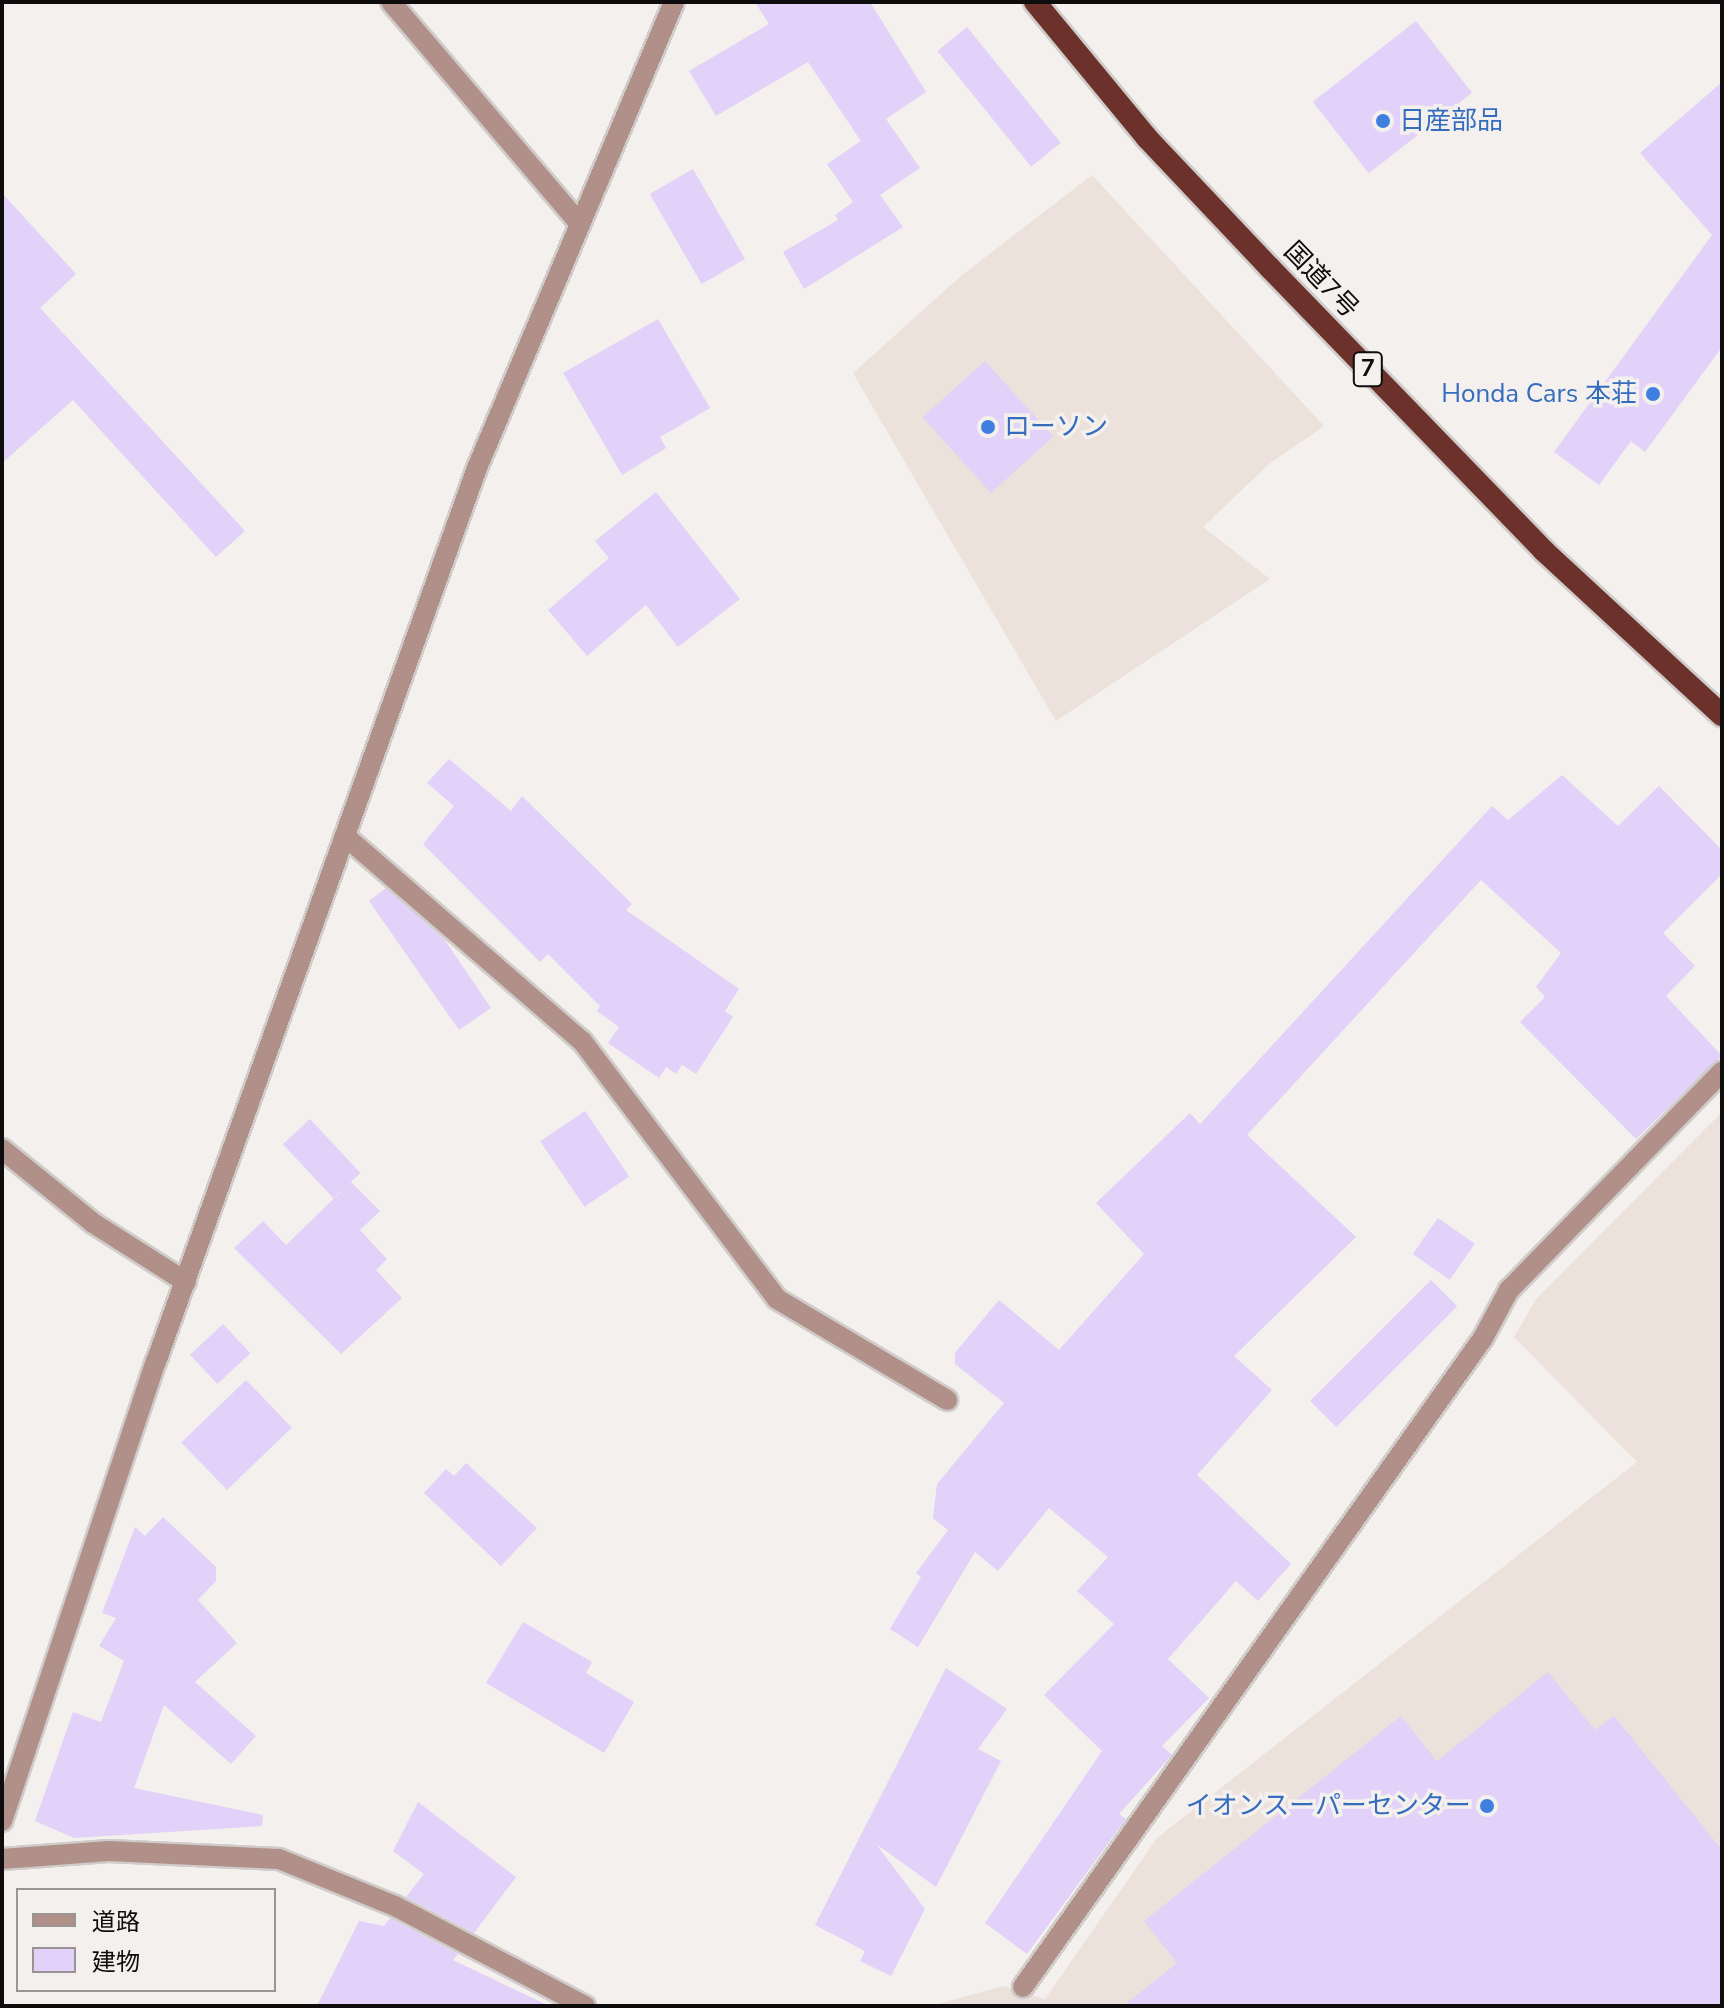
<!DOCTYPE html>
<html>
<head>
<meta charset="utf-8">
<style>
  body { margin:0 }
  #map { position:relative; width:1724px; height:2008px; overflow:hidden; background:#f4f0ee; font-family:"Nunito Sans","Noto Sans JP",sans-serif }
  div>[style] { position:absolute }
  .built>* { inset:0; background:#ece1db }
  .building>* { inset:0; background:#e2d1f8; transform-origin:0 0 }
  .roads { filter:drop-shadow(2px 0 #cfccca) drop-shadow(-2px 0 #cfccca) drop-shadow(0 2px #cfccca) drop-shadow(0 -2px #cfccca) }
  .minor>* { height:20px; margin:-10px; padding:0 10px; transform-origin:10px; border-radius:10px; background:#b1908a }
  .tertiary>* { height:20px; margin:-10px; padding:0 10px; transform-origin:10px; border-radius:10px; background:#b1908a }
  .trunk>* { height:22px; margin:-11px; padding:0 11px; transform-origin:11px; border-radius:11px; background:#6c312a }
  .dots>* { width:22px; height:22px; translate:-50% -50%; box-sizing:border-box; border:4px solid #f4f0ee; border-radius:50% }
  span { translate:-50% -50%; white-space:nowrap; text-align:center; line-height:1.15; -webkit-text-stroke:7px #f4f0ee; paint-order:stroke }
  .shield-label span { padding:2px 6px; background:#f4f0ee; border:2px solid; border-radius:6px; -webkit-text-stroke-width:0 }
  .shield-label { font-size:24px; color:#0e0c0c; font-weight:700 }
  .shop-label { font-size:26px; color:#366cbe }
  .left { translate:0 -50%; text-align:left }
  .right { translate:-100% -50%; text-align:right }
  .street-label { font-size:26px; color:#0e0c0c }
  .frame { position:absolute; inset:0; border:4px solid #0e0c0c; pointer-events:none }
  .legend { position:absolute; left:16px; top:1888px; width:260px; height:104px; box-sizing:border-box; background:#f4f0ee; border:2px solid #989594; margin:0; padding:10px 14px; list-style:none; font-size:24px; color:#0e0c0c }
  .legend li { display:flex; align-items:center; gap:16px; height:40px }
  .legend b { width:40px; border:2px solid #989594 }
</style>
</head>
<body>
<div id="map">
  <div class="built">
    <div style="clip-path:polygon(1092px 175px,1324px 426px,1269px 464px,1203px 527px,1270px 579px,1056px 721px,853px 373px,961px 276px)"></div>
    <div style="clip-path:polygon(1722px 1112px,1722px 2006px,931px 2006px,1003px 1986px,1045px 1999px,1157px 1838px,1637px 1462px,1514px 1337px,1536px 1299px)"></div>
  </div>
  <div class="building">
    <div style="clip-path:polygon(755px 2px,870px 2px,926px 92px,886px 119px,920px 168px,880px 195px,903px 227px,804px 289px,783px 252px,838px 220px,835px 215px,853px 202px,827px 164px,861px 141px,808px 62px,716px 116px,689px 71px,769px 24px)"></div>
    <div style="left:1416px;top:21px;width:91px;height:131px;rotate:52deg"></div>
    <div style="left:967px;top:27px;width:149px;height:38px;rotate:51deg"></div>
    <div style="clip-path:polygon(1722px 82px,1722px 347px,1645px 452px,1631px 441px,1599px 485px,1554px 452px,1712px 235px,1640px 153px)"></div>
    <div style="left:693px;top:169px;width:104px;height:50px;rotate:60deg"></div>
    <div style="clip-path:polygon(2px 193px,76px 274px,40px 308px,245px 531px,216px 557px,73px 400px,2px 463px)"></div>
    <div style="clip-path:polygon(658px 319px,710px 408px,660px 437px,666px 448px,622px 475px,563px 373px)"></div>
    <div style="left:985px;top:361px;width:102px;height:84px;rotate:48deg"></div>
    <div style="clip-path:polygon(656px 492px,740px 599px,678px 647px,646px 605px,587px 656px,548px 610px,609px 558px,595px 541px)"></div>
    <div style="clip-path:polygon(449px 759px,511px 811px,522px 796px,632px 904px,626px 910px,739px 989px,725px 1011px,733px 1017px,696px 1074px,682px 1065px,676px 1074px,666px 1067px,659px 1078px,608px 1043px,619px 1027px,597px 1011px,600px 1006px,548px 954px,540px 962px,423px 844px,454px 806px,427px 783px)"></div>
    <div style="clip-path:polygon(1562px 775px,1618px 826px,1659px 786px,1722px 850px,1722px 874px,1663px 933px,1695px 966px,1666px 996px,1722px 1056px,1636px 1139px,1520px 1022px,1545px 997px,1536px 987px,1561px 953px,1481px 880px,1247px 1135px,1356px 1237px,1234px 1356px,1272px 1390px,1197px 1475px,1291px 1564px,1258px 1601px,1236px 1581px,1168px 1659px,1209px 1698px,1162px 1746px,1172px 1755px,1119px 1814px,1126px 1819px,1027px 1954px,985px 1923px,1102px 1751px,1044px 1695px,1114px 1624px,1077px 1591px,1108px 1557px,1049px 1508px,998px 1571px,975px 1552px,918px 1647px,890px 1629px,921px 1577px,916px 1573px,948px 1530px,933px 1518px,937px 1484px,1004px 1403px,955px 1364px,955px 1353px,999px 1300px,1059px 1350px,1144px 1254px,1096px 1203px,1190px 1113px,1200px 1124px,1492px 806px,1508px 820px)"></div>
    <div style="clip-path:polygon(386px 888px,444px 939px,491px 1008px,459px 1030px,369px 901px)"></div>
    <div style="left:585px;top:1111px;width:79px;height:54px;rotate:56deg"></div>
    <div style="left:310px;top:1119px;width:74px;height:37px;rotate:47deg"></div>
    <div style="clip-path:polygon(351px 1182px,380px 1211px,360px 1230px,387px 1259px,376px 1270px,402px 1298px,341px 1354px,234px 1248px,263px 1221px,286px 1245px)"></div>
    <div style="left:1438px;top:1218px;width:45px;height:44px;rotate:35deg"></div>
    <div style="left:1431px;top:1280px;width:37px;height:171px;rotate:45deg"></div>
    <div style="left:223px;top:1324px;width:40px;height:45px;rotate:47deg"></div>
    <div style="left:246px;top:1380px;width:66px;height:90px;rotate:46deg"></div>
    <div style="clip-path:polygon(466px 1463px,537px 1528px,501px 1566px,424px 1493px,446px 1469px,454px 1476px)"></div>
    <div style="clip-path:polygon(163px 1517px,216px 1567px,216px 1581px,198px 1600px,237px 1643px,195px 1682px,256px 1736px,231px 1764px,164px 1705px,134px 1788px,263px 1815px,262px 1826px,74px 1838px,35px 1821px,73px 1712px,101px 1722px,124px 1661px,99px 1646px,116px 1618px,102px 1613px,135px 1527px,145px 1536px)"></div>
    <div style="clip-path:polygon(523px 1622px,592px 1662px,586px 1673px,634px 1702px,604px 1753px,486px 1683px)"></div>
    <div style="clip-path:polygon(946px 1668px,1007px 1709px,978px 1749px,1001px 1761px,936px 1887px,876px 1844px,925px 1909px,891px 1976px,860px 1961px,865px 1951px,815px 1925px)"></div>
    <div style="clip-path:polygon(1548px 1672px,1595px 1730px,1614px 1716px,1722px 1850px,1722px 2006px,1123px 2006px,1177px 1963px,1144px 1921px,1401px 1716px,1437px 1761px)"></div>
    <div style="clip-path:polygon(418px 1802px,516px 1877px,474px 1933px,406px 1897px,424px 1874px,393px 1851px)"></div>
    <div style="clip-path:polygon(390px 1918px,458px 1954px,453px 1960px,549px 2006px,317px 2006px,359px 1921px,384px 1926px)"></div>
  </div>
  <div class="roads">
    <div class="minor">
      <div style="left:391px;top:2px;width:290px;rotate:49.6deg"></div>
      <div style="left:345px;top:836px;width:313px;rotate:40.9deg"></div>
      <div style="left:582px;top:1041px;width:323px;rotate:52.9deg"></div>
      <div style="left:777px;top:1299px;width:198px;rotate:30.7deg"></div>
      <div style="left:2px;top:1149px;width:117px;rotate:39.1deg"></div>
      <div style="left:93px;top:1223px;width:110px;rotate:32.4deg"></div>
      <div style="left:2px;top:1859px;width:107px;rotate:-4.3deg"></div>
      <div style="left:109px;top:1851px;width:170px;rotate:2.7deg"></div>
      <div style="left:279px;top:1859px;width:125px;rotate:22.1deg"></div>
      <div style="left:395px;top:1906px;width:215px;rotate:27.8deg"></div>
      <div style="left:1023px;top:1987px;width:795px;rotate:-54.67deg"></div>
      <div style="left:1483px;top:1338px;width:55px;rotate:-61.6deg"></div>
      <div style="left:1509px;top:1290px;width:305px;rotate:-45.7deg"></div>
    </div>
    <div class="tertiary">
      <div style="left:2px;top:1821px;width:484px;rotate:-71.5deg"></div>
      <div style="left:156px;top:1362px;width:950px;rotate:-70.25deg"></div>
      <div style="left:477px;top:468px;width:506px;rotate:-67.08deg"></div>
    </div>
    <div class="trunk">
      <div style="left:1035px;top:2px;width:176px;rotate:50.5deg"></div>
      <div style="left:1147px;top:138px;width:179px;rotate:46.6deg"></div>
      <div style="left:1270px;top:268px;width:394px;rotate:45.9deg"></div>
      <div style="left:1544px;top:551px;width:242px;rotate:42.7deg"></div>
    </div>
  </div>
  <div class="dots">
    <div style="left:1383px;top:121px;background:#3f7fe0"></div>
    <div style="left:1653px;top:394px;background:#3f7fe0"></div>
    <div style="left:988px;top:427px;background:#3f7fe0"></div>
    <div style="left:1487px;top:1806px;background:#3f7fe0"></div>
  </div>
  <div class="shield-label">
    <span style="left:1368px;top:369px">7</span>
  </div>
  <div class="shop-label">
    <span class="left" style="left:1399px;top:121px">日産部品</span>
    <span class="right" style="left:1637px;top:394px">Honda Cars 本荘</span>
    <span class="left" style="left:1004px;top:427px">ローソン</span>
    <span class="right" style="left:1471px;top:1806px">イオンスーパーセンター</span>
  </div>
  <div class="street-label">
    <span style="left:1321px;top:280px;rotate:46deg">国道7号</span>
  </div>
  <div class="frame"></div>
  <ul class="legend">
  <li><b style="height:10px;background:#b1908a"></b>道路</li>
  <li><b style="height:22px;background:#e2d1f8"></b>建物</li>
  </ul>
</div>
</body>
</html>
